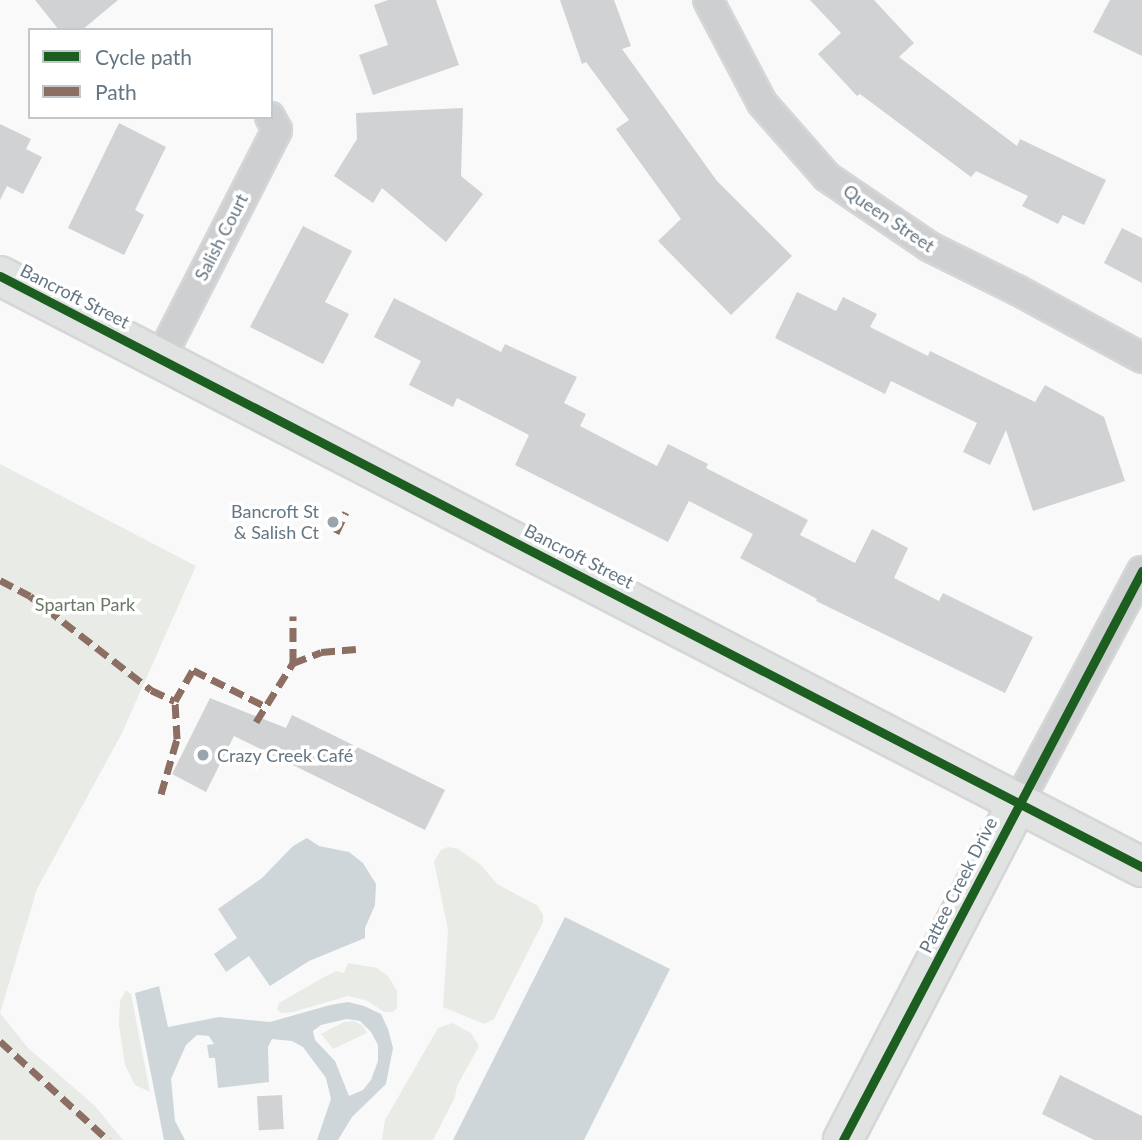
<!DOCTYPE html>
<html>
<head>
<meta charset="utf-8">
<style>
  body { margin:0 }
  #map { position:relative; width:1142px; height:1140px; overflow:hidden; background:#f9f9f9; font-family:Lato,sans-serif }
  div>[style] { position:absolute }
  .green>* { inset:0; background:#e8ebe6 }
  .water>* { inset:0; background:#ced6d9 }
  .building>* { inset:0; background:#d0d2d3; transform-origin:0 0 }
  .roads { filter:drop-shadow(2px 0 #d5d6d7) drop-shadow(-2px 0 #d5d6d7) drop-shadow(0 2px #d5d6d7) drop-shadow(0 -2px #d5d6d7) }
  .street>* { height:28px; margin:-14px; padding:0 14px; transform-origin:14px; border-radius:14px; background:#cecfd0 }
  .secondary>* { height:38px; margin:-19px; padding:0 19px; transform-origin:19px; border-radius:19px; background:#e1e2e2 }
  .quiet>* { height:7px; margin-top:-3.5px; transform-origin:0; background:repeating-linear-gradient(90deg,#8d6e63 0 14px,transparent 0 21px) }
  .cycleway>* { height:9px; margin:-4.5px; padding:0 4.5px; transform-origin:4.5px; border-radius:4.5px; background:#1b5e20 }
  .dots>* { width:19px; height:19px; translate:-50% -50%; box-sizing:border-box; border:4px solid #fff; border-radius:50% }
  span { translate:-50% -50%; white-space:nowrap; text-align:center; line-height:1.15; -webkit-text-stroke:7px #fff; paint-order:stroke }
  .street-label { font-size:18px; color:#657683 }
  .poi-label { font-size:18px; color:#657683 }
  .right { translate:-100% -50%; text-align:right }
  .left { translate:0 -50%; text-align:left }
  .park-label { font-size:18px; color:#687a64 }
  .legend { position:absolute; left:28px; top:28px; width:245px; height:91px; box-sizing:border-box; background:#fff; border:2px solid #c1c8cd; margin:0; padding:9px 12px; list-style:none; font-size:21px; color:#657683 }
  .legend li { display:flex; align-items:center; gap:14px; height:35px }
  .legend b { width:35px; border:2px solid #c1c8cd }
</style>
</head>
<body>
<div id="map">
  <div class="green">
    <div style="clip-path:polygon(0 464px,196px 566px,122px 733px,37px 889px,0 1013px,28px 1048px,95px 1106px,123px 1140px,0 1140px)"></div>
    <div style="clip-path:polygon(448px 847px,458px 849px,481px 865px,497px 884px,538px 906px,543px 915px,543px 922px,494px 1019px,484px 1024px,443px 1007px,448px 930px,434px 862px,441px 850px)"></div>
    <div style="clip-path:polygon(348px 963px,377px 968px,388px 976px,397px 991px,397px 1008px,393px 1012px,384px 1012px,368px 1001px,348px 996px,293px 1012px,281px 1013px,277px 1009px,279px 1003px,324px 977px,336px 971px,344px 973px)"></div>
    <div style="clip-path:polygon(126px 990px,131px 994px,150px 1092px,135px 1085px,125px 1065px,119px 1025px,120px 1001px)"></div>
    <div style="clip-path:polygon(354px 1021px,363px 1026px,367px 1033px,333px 1049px,321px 1034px,344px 1022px)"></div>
    <div style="clip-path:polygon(452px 1023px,471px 1033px,479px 1046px,457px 1086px,455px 1097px,433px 1140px,382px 1140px,385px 1120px,438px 1028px)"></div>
  </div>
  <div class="water">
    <div style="clip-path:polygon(307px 838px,319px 846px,349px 852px,363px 863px,376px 884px,375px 905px,365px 928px,365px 938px,309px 961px,270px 986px,249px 956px,226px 972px,214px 954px,237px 938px,218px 909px,262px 878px,293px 846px)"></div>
    <div style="clip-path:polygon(565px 917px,670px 969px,584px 1140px,453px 1140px)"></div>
    <div style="clip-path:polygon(evenodd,159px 986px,168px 1027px,219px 1017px,270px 1022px,330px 1005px,348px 1002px,364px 1006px,381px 1014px,388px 1029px,393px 1048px,386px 1084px,352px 1117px,338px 1140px,317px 1140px,331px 1099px,326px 1078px,303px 1047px,292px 1041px,272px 1039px,268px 1047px,269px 1082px,218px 1088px,215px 1058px,209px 1058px,207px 1045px,214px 1044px,209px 1036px,197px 1035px,186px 1045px,171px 1079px,175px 1121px,185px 1140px,164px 1140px,135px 993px,159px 986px,347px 1019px,360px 1021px,371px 1032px,378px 1045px,378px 1061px,371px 1080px,363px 1090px,349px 1096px,335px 1061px,315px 1040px,313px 1031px,321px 1025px,347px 1019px)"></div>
  </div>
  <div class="building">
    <div style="clip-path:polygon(35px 0,118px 0,82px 30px,59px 30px)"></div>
    <div style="clip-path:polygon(388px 0,436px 0,459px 65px,373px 95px,359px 55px,388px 45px,374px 5px)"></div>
    <div style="clip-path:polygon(560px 0,614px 0,631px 46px,622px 49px,717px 181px,792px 256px,731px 315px,658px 241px,681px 219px,616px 129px,629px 120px,586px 62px,582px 64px)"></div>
    <div style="clip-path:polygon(810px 0,874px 0,914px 43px,899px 57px,1017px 146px,1020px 139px,1106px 180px,1084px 225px,1063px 215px,1058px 224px,1022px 206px,1028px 196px,976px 171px,971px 177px,860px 94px,857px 96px,818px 54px,841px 33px)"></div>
    <div style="clip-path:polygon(1110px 0,1142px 0,1142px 56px,1093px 32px)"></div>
    <div style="clip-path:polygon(463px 108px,461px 176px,483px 194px,446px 242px,382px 188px,373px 203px,334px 176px,357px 139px,356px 113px)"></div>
    <div style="clip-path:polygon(119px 123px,166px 147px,135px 210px,144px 215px,124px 255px,68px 228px)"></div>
    <div style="clip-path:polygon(0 124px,31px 139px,26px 149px,42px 157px,23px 194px,7px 186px,0 200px)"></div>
    <div style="clip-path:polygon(303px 226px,352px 251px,325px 302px,349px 314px,323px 364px,250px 327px)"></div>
    <div style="clip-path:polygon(1122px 228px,1142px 238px,1142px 283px,1104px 263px)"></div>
    <div style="clip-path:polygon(797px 292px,836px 311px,843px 297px,877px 314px,870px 327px,928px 356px,930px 351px,1035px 402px,1045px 385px,1104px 417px,1125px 481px,1033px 511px,1006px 430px,990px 465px,963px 452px,977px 423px,891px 381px,885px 394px,775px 338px)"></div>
    <div style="clip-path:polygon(394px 298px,501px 352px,505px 344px,577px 377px,564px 403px,586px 414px,580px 426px,657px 466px,668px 444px,708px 464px,706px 468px,808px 520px,800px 535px,855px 563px,872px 529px,908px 548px,894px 578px,939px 601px,943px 593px,1033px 637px,1005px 693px,816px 601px,817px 599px,740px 558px,753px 534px,689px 501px,668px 542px,515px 465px,529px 435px,457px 398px,453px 407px,409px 385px,421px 361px,374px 337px)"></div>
    <div style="clip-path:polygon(210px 698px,286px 728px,292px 715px,445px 790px,425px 830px,234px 736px,206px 792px,172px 774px)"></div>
    <div style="clip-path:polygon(1060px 1075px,1142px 1116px,1142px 1140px,1094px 1140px,1042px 1114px)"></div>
    <div style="left:282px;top:1095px;width:34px;height:25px;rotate:87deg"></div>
  </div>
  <div class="roads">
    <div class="street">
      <div style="left:708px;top:0;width:116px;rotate:62.3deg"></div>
      <div style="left:762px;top:103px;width:98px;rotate:48.7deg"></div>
      <div style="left:827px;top:177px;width:125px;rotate:34.2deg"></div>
      <div style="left:930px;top:247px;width:97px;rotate:26.3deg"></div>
      <div style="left:1017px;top:290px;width:142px;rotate:28.5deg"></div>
      <div style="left:161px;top:357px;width:255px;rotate:-62.9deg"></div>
      <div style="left:277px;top:130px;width:15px;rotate:-118deg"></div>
      <div style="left:1018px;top:803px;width:263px;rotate:-61.9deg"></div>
    </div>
    <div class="secondary">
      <div style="left:0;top:276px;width:1286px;rotate:27.36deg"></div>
      <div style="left:843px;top:1140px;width:380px;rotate:-62.6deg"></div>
    </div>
  </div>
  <div class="quiet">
    <div style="left:336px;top:533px;width:23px;rotate:-65deg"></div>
    <div style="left:0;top:580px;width:34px;rotate:28deg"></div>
    <div style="left:30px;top:596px;width:153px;rotate:37.8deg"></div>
    <div style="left:151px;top:690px;width:26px;rotate:25deg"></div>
    <div style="left:293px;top:663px;width:47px;rotate:-90deg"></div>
    <div style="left:256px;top:722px;width:70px;rotate:-57.9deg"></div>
    <div style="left:293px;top:663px;width:30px;rotate:-21deg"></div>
    <div style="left:321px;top:652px;width:35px;rotate:-5deg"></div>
    <div style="left:161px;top:794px;width:57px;rotate:-73.8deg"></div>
    <div style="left:177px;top:739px;width:38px;rotate:-93deg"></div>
    <div style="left:175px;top:701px;width:36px;rotate:-60deg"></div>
    <div style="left:193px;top:670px;width:80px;rotate:26.6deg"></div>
    <div style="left:0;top:1041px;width:147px;rotate:42.5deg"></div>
  </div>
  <div class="cycleway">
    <div style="left:0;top:276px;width:1286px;rotate:27.36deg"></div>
    <div style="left:843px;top:1140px;width:643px;rotate:-62.28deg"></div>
  </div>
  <div class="dots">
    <div style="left:333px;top:522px;background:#99a4ac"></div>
    <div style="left:203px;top:755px;background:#99a4ac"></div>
  </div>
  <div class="street-label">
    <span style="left:889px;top:218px;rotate:34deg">Queen Street</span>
    <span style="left:221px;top:237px;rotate:-63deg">Salish Court</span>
    <span style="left:75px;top:296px;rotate:27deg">Bancroft Street</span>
    <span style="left:579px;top:556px;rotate:27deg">Bancroft Street</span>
    <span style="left:958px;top:885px;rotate:-63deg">Pattee Creek Drive</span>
  </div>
  <div class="poi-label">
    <span class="right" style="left:319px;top:522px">Bancroft St<br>&amp; Salish Ct</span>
    <span class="left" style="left:217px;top:755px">Crazy Creek Café</span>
  </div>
  <div class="park-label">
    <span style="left:85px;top:604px">Spartan Park</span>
  </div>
  <ul class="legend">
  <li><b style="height:9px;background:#1b5e20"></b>Cycle path</li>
  <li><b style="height:9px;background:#8d6e63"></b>Path</li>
  </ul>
</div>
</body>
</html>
